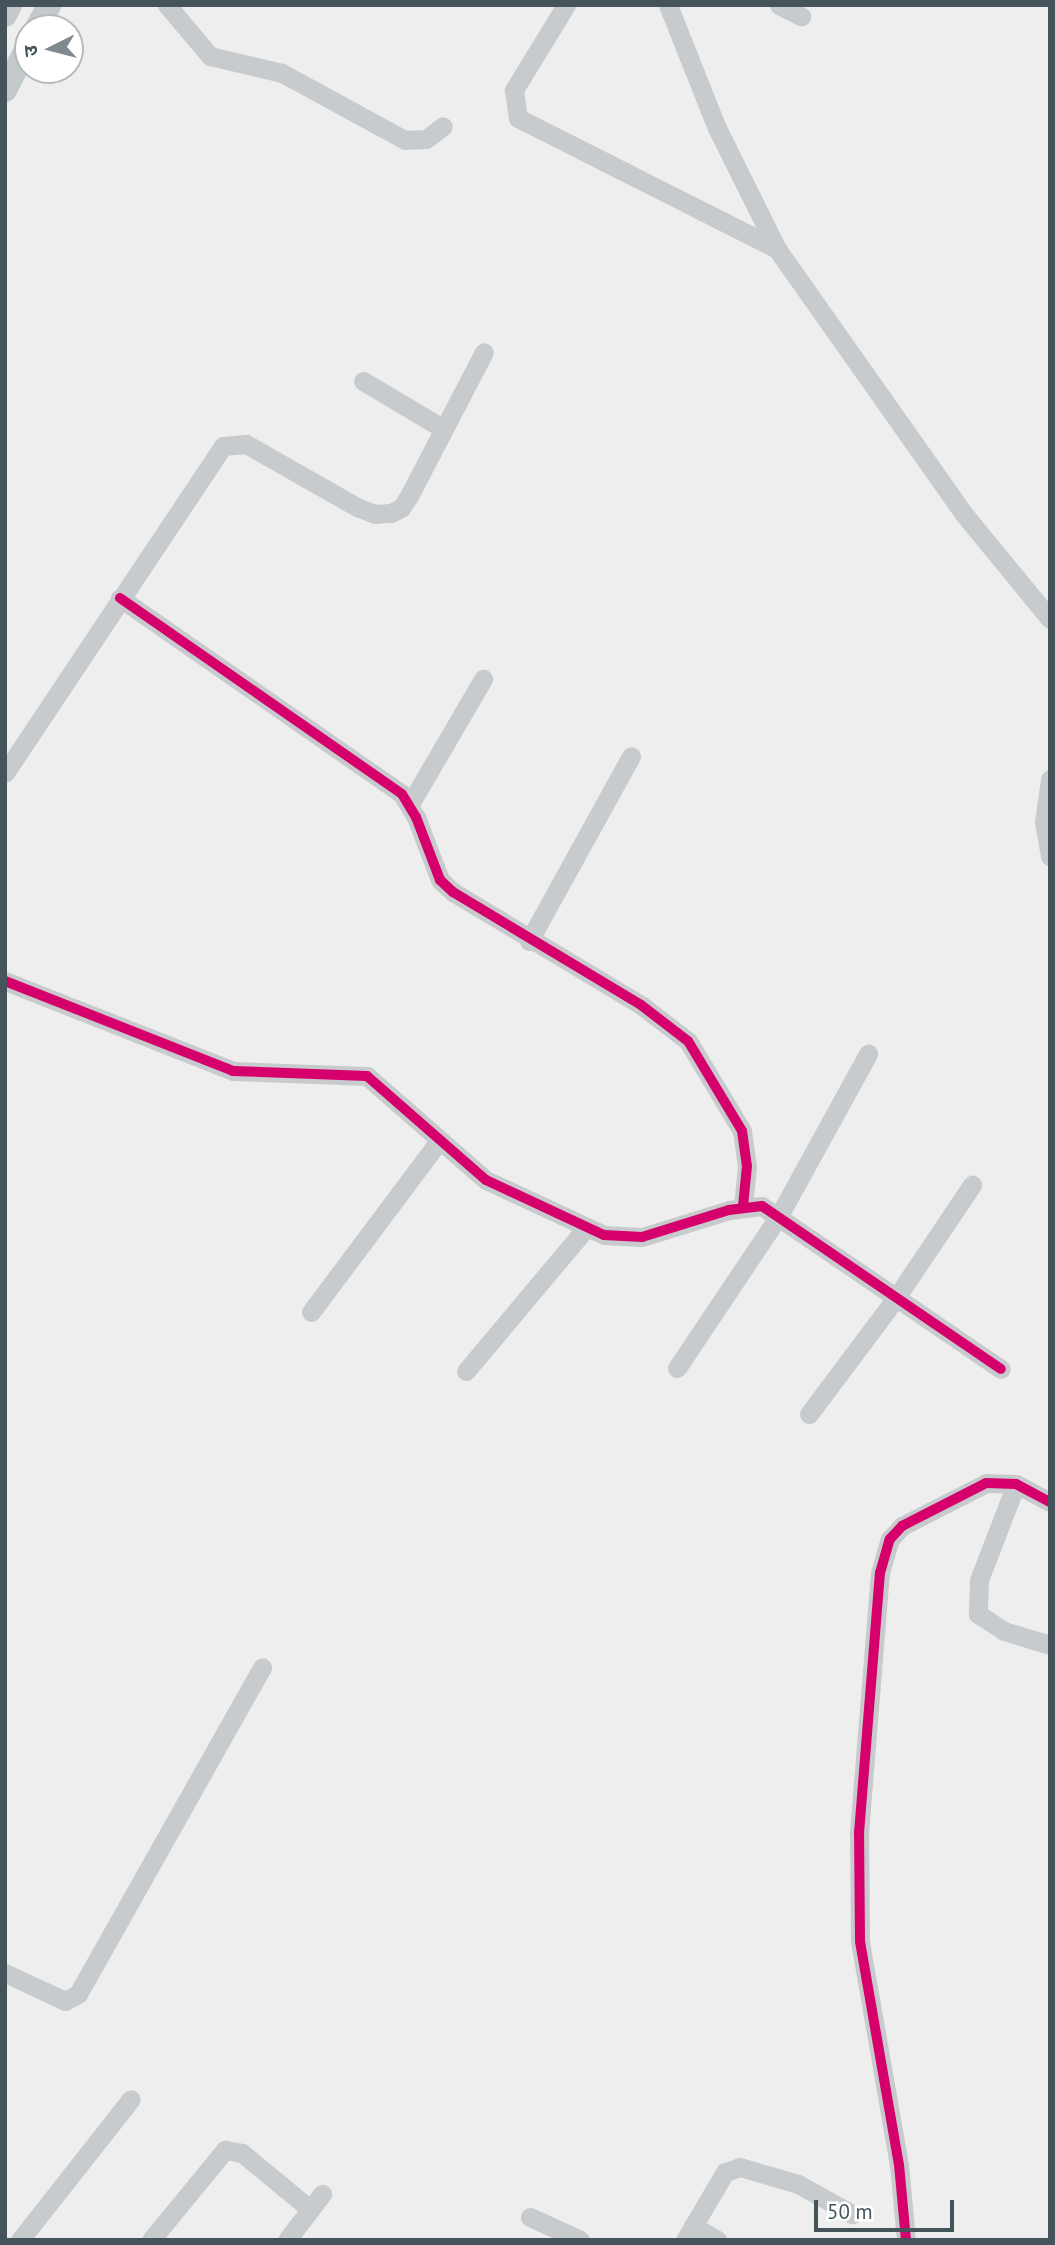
<!DOCTYPE html>
<html>
<head>
<meta charset="utf-8">
<style>
  body { margin:0 }
  #map { position:relative; width:1055px; height:2245px; overflow:hidden; background:#efeeee; font-family:"PT Sans","Noto Sans Devanagari",sans-serif }
  div>[style] { position:absolute }
  .minor>* { height:19px; margin:-9.5px; padding:0 9.5px; transform-origin:9.5px; border-radius:9.5px; background:#c8cbcd }
  .major>* { height:24px; margin:-12px; padding:0 12px; transform-origin:12px; border-radius:12px; background:#c4c9cb }
  .cycleway>* { height:10px; margin:-5px; padding:0 5px; transform-origin:5px; border-radius:5px; background:#d6006c }
  span { translate:-50% -50%; white-space:nowrap; text-align:center; line-height:1.15; -webkit-text-stroke:5px #fff; paint-order:stroke }
  .frame { position:absolute; inset:0; border:7px solid #45535b; pointer-events:none }
  .north { position:absolute; left:14px; top:14px; width:70px; height:70px; box-sizing:border-box; background:#fff; border:2px solid #b5babd; border-radius:50%; rotate:264deg; font-size:19px; font-weight:700; line-height:28px; text-align:center; color:#45535b }
  .north::after { content:''; display:block; margin:auto; width:24px; height:32px; background:#80898e; clip-path:polygon(50% 0,100% 100%,50% 72%,0 100%) }
  .scale { position:absolute; left:814px; top:2200px; width:140px; height:32px; box-sizing:border-box; border:4px solid #45535b; border-top:0; padding-left:9px; font-size:21px; line-height:24px; white-space:nowrap; color:#45535b; -webkit-text-stroke:5px #fff; paint-order:stroke }
</style>
</head>
<body>
<div id="map">
  <div class="minor">
    <div style="left:167px;top:5px;width:67px;rotate:49.9deg"></div>
    <div style="left:210px;top:56px;width:74px;rotate:13.3deg"></div>
    <div style="left:282px;top:73px;width:140px;rotate:28.6deg"></div>
    <div style="left:405px;top:140px;width:21px;rotate:-3deg"></div>
    <div style="left:426px;top:139px;width:21px;rotate:-37deg"></div>
    <div style="left:566px;top:5px;width:100px;rotate:121.5deg"></div>
    <div style="left:514px;top:90px;width:28px;rotate:82deg"></div>
    <div style="left:518px;top:118px;width:290px;rotate:26.8deg"></div>
    <div style="left:668px;top:5px;width:132px;rotate:68.3deg"></div>
    <div style="left:717px;top:128px;width:135px;rotate:63.6deg"></div>
    <div style="left:777px;top:249px;width:323px;rotate:54.8deg"></div>
    <div style="left:963px;top:513px;width:137px;rotate:50.6deg"></div>
    <div style="left:779px;top:5px;width:25px;rotate:27deg"></div>
    <div style="left:363px;top:381px;width:94px;rotate:30.7deg"></div>
    <div style="left:120px;top:598px;width:343px;rotate:34.8deg"></div>
    <div style="left:402px;top:794px;width:27px;rotate:59deg"></div>
    <div style="left:416px;top:817px;width:67px;rotate:69.1deg"></div>
    <div style="left:440px;top:880px;width:18px;rotate:43deg"></div>
    <div style="left:453px;top:892px;width:219px;rotate:31deg"></div>
    <div style="left:641px;top:1005px;width:59px;rotate:37.5deg"></div>
    <div style="left:688px;top:1041px;width:105px;rotate:59deg"></div>
    <div style="left:742px;top:1131px;width:35px;rotate:82deg"></div>
    <div style="left:747px;top:1166px;width:40px;rotate:95.7deg"></div>
    <div style="left:5px;top:773px;width:393px;rotate:-56.3deg"></div>
    <div style="left:223px;top:446px;width:23px;rotate:-5deg"></div>
    <div style="left:246px;top:444px;width:128px;rotate:29.6deg"></div>
    <div style="left:357px;top:507px;width:19px;rotate:21deg"></div>
    <div style="left:375px;top:514px;width:16px;rotate:-4deg"></div>
    <div style="left:391px;top:513px;width:11px;rotate:-27deg"></div>
    <div style="left:401px;top:508px;width:14px;rotate:-56deg"></div>
    <div style="left:409px;top:496px;width:162px;rotate:-62.5deg"></div>
    <div style="left:1050px;top:779px;width:43px;rotate:97.9deg"></div>
    <div style="left:1044px;top:822px;width:35px;rotate:80deg"></div>
    <div style="left:410px;top:804px;width:145px;rotate:-59.7deg"></div>
    <div style="left:529px;top:941px;width:211px;rotate:-61.1deg"></div>
    <div style="left:5px;top:981px;width:245px;rotate:21.5deg"></div>
    <div style="left:233px;top:1071px;width:134px;rotate:2.1deg"></div>
    <div style="left:367px;top:1076px;width:158px;rotate:41.2deg"></div>
    <div style="left:486px;top:1180px;width:130px;rotate:25deg"></div>
    <div style="left:604px;top:1235px;width:38px;rotate:3deg"></div>
    <div style="left:642px;top:1237px;width:91px;rotate:-17.2deg"></div>
    <div style="left:729px;top:1210px;width:33px;rotate:-7deg"></div>
    <div style="left:762px;top:1206px;width:289px;rotate:34.3deg"></div>
    <div style="left:311px;top:1312px;width:214px;rotate:-53.2deg"></div>
    <div style="left:677px;top:1368px;width:185px;rotate:-56.2deg"></div>
    <div style="left:780px;top:1214px;width:183px;rotate:-61.2deg"></div>
    <div style="left:466px;top:1371px;width:185px;rotate:-50deg"></div>
    <div style="left:809px;top:1414px;width:149px;rotate:-53.2deg"></div>
    <div style="left:898px;top:1295px;width:133px;rotate:-56.1deg"></div>
    <div style="left:1016px;top:1484px;width:103px;rotate:111.1deg"></div>
    <div style="left:979px;top:1580px;width:34px;rotate:92deg"></div>
    <div style="left:978px;top:1614px;width:31px;rotate:33deg"></div>
    <div style="left:1004px;top:1631px;width:48px;rotate:16.9deg"></div>
    <div style="left:5px;top:1973px;width:66px;rotate:25deg"></div>
    <div style="left:65px;top:2001px;width:15px;rotate:-28deg"></div>
    <div style="left:78px;top:1994px;width:375px;rotate:-60.6deg"></div>
    <div style="left:530px;top:2217px;width:55px;rotate:24.7deg"></div>
    <div style="left:693px;top:2226px;width:28px;rotate:30deg"></div>
    <div style="left:20px;top:2240px;width:179px;rotate:-51.8deg"></div>
    <div style="left:151px;top:2240px;width:117px;rotate:-50.6deg"></div>
    <div style="left:225px;top:2150px;width:17px;rotate:10deg"></div>
    <div style="left:242px;top:2153px;width:88px;rotate:39.5deg"></div>
    <div style="left:287px;top:2240px;width:58px;rotate:-52.7deg"></div>
    <div style="left:685px;top:2240px;width:79px;rotate:-59.5deg"></div>
    <div style="left:725px;top:2172px;width:16px;rotate:-18deg"></div>
    <div style="left:740px;top:2167px;width:60px;rotate:16.3deg"></div>
    <div style="left:798px;top:2184px;width:62px;rotate:29.1deg"></div>
    <div style="left:906px;top:2240px;width:75px;rotate:-95.3deg"></div>
    <div style="left:899px;top:2165px;width:227px;rotate:-99.9deg"></div>
    <div style="left:860px;top:1941px;width:108px;rotate:-90.5deg"></div>
    <div style="left:859px;top:1833px;width:261px;rotate:-85.4deg"></div>
    <div style="left:880px;top:1573px;width:35px;rotate:-74deg"></div>
    <div style="left:890px;top:1539px;width:18px;rotate:-47deg"></div>
    <div style="left:902px;top:1526px;width:94px;rotate:-27.1deg"></div>
    <div style="left:986px;top:1483px;width:30px;rotate:2deg"></div>
    <div style="left:1016px;top:1484px;width:38px;rotate:28deg"></div>
  </div>
  <div class="major">
    <div style="left:5px;top:15px;width:11px;rotate:-63deg"></div>
    <div style="left:37px;top:28px;width:26px;rotate:-62deg"></div>
    <div style="left:5px;top:90px;width:50px;rotate:-62.4deg"></div>
  </div>
  <div class="cycleway">
    <div style="left:120px;top:598px;width:343px;rotate:34.8deg"></div>
    <div style="left:402px;top:794px;width:27px;rotate:59deg"></div>
    <div style="left:416px;top:817px;width:67px;rotate:69.1deg"></div>
    <div style="left:440px;top:880px;width:18px;rotate:43deg"></div>
    <div style="left:453px;top:892px;width:219px;rotate:31deg"></div>
    <div style="left:641px;top:1005px;width:59px;rotate:37.5deg"></div>
    <div style="left:688px;top:1041px;width:105px;rotate:59deg"></div>
    <div style="left:742px;top:1131px;width:35px;rotate:82deg"></div>
    <div style="left:747px;top:1166px;width:40px;rotate:95.7deg"></div>
    <div style="left:5px;top:981px;width:245px;rotate:21.5deg"></div>
    <div style="left:233px;top:1071px;width:134px;rotate:2.1deg"></div>
    <div style="left:367px;top:1076px;width:158px;rotate:41.2deg"></div>
    <div style="left:486px;top:1180px;width:130px;rotate:25deg"></div>
    <div style="left:604px;top:1235px;width:38px;rotate:3deg"></div>
    <div style="left:642px;top:1237px;width:91px;rotate:-17.2deg"></div>
    <div style="left:729px;top:1210px;width:33px;rotate:-7deg"></div>
    <div style="left:762px;top:1206px;width:289px;rotate:34.3deg"></div>
    <div style="left:906px;top:2240px;width:75px;rotate:-95.3deg"></div>
    <div style="left:899px;top:2165px;width:227px;rotate:-99.9deg"></div>
    <div style="left:860px;top:1941px;width:108px;rotate:-90.5deg"></div>
    <div style="left:859px;top:1833px;width:261px;rotate:-85.4deg"></div>
    <div style="left:880px;top:1573px;width:35px;rotate:-74deg"></div>
    <div style="left:890px;top:1539px;width:18px;rotate:-47deg"></div>
    <div style="left:902px;top:1526px;width:94px;rotate:-27.1deg"></div>
    <div style="left:986px;top:1483px;width:30px;rotate:2deg"></div>
    <div style="left:1016px;top:1484px;width:38px;rotate:28deg"></div>
  </div>
  <div class="frame"></div>
  <div class="north">उ</div>
  <div class="scale">50 m</div>
</div>
</body>
</html>
